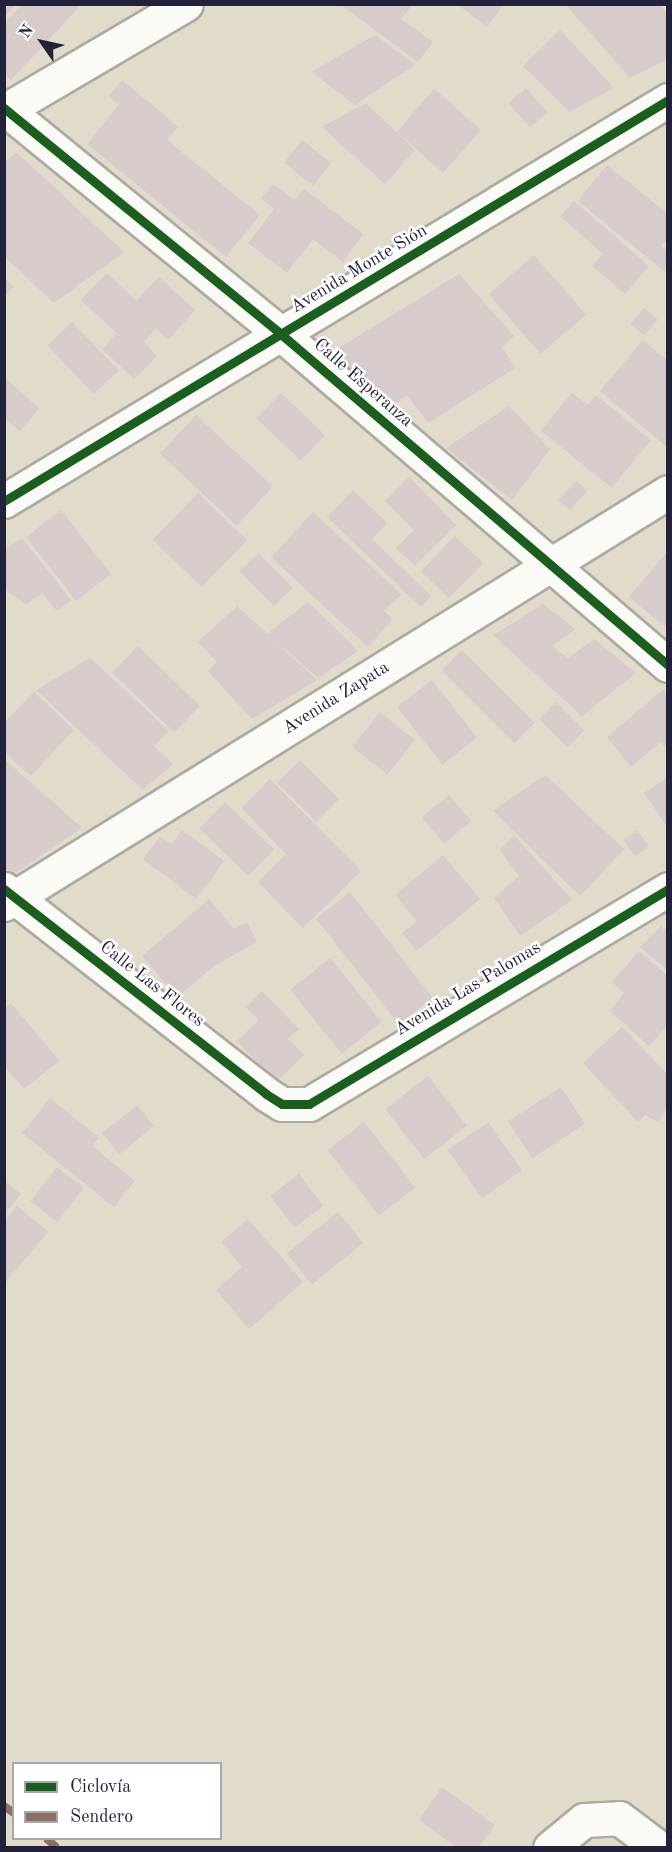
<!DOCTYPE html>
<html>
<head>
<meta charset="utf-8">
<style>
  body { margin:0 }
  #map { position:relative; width:672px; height:1852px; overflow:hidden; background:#e0dbca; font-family:"Old Standard TT",serif }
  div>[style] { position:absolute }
  .building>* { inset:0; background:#d7cbcc; transform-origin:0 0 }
  .roads { filter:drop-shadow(2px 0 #adaaa2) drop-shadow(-2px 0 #adaaa2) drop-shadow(0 2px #adaaa2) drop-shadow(0 -2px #adaaa2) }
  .street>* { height:33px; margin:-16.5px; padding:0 16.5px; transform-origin:16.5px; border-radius:16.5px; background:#fafaf7 }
  .quiet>* { height:8px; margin-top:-4px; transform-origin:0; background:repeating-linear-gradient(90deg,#8d6e63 0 15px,transparent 0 23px) }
  .cycleway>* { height:9px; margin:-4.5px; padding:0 4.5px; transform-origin:4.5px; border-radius:4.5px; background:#1b5e20 }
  span { translate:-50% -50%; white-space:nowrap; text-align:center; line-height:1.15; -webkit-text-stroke:5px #fff; paint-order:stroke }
  .street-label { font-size:18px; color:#22223b }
  .frame { position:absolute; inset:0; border:6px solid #22223b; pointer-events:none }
  .legend { position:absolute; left:12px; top:1762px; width:210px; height:78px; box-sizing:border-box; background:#fff; border:2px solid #a7a7b1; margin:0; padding:8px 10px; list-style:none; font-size:18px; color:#22223b }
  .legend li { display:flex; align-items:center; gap:12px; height:30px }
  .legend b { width:30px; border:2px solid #a7a7b1 }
  .north { position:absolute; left:12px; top:12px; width:60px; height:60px; -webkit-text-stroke:4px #fff; paint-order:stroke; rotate:304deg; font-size:16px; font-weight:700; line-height:24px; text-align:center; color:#22223b }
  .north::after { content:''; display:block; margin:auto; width:21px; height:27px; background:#22223b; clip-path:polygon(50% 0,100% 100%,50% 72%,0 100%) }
</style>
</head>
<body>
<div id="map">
  <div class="building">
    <div style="clip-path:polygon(4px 4px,16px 4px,4px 17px)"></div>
    <div style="clip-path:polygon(23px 4px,80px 6px,11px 80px,4px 74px,4px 23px)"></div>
    <div style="clip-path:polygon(340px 4px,413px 4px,401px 19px,433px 42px,418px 62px)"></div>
    <div style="clip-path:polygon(457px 4px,504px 4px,487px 27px)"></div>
    <div style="clip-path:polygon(565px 4px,659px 4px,668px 14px,668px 59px,630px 78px)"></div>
    <div style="clip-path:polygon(560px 30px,614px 88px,569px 112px,523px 66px)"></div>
    <div style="clip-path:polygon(375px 35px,415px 65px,355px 105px,312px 72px)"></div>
    <div style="clip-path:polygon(122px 80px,178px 127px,167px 140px,260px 215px,226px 257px,87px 144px,119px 105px,109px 96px)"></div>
    <div style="left:526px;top:88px;width:32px;height:23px;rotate:49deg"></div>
    <div style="left:434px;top:89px;width:62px;height:57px;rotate:41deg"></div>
    <div style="clip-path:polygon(366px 103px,415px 150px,385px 184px,322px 127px)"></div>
    <div style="left:302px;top:140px;width:37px;height:29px;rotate:38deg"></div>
    <div style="clip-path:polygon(17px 153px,124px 252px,54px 303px,4px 256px,4px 162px)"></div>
    <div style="clip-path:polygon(607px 165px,668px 214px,668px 238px,661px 246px,668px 251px,665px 272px,578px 201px)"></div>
    <div style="clip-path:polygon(273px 184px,294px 200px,304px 189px,363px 234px,343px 262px,313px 239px,287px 273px,248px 243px,274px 209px,261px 198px)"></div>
    <div style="clip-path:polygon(574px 201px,649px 266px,625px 294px,592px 266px,603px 254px,560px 216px)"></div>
    <div style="left:534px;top:255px;width:79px;height:60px;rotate:49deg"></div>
    <div style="clip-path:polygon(107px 273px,136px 301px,159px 277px,195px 310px,168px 340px,156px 328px,144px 342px,157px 356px,134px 379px,102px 349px,117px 333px,81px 300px)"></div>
    <div style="clip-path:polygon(459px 274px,514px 336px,502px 347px,515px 368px,428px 423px,407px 395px,388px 410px,334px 351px)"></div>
    <div style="clip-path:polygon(4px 278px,14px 287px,4px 296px)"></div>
    <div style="left:644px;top:308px;width:18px;height:21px;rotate:41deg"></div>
    <div style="left:72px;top:322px;width:67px;height:34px;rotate:46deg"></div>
    <div style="clip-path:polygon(643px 340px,668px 361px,668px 448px,600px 391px)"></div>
    <div style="clip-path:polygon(5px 378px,39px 408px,20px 431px,5px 419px)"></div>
    <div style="left:281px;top:393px;width:61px;height:35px;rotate:44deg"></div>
    <div style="clip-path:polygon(572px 393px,588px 405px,596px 395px,651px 440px,612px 488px,541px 431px)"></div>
    <div style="clip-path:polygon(509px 406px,550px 449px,512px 500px,446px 448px)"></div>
    <div style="left:196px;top:415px;width:105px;height:53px;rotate:43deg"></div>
    <div style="clip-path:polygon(409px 477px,456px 525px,415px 566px,396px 548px,414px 530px,385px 501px)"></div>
    <div style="left:576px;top:481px;width:15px;height:26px;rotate:42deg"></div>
    <div style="clip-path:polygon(353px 490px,387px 523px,372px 539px,431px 596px,421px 607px,327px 517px)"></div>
    <div style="left:198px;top:493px;width:68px;height:65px;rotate:44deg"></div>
    <div style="left:61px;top:510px;width:81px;height:44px;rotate:52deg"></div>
    <div style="clip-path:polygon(313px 512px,401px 594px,384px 611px,393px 619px,368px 647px,271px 557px)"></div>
    <div style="left:455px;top:536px;width:39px;height:49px;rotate:44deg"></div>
    <div style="clip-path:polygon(22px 538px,71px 600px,57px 611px,42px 593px,26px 605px,4px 588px,4px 550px)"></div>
    <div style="clip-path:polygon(668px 551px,668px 629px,629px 597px)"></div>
    <div style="left:258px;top:553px;width:49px;height:26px;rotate:45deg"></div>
    <div style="clip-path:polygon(308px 602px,358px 651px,318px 678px,267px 634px)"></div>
    <div style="clip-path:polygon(543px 604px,575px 629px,552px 646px,568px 658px,594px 639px,636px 673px,582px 716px,493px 635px)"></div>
    <div style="clip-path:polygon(237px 606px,317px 680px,252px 719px,208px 671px,217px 662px,198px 642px)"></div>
    <div style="left:138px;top:646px;width:86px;height:37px;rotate:44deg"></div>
    <div style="left:462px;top:650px;width:103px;height:29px;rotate:45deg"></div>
    <div style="clip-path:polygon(90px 658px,169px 731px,154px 746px,173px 764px,143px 790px,36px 690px)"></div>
    <div style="left:432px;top:680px;width:73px;height:44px;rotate:52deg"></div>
    <div style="clip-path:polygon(663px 690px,668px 695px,668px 750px,661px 742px,631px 767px,607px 737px)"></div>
    <div style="clip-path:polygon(34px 692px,74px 730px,31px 776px,4px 752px,4px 723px)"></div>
    <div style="left:556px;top:702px;width:40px;height:24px;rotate:45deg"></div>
    <div style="left:380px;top:712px;width:45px;height:44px;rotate:39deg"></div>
    <div style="clip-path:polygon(4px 759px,82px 828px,12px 875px,4px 867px)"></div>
    <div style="left:300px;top:760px;width:55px;height:32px;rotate:45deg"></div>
    <div style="clip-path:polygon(545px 775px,624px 849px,580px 896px,493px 811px)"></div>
    <div style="clip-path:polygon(668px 777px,668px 828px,644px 793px)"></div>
    <div style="clip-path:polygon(270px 779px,361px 871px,303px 928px,258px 882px,286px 854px,241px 808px)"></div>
    <div style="left:449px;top:795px;width:34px;height:35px;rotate:50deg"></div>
    <div style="left:225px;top:802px;width:68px;height:37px;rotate:44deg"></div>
    <div style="clip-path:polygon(182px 830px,224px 861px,196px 899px,143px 859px,160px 837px,172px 844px)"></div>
    <div style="left:637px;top:830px;width:20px;height:17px;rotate:53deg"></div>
    <div style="clip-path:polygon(514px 835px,572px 900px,520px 936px,494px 898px,519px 876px,500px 850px)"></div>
    <div style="clip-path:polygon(443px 855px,480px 899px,417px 951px,402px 933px,417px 921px,395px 895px)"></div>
    <div style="left:350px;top:892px;width:134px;height:43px;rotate:52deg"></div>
    <div style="clip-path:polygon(209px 899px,234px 929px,247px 922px,257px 942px,214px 966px,177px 997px,142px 956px)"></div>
    <div style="clip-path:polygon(661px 926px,668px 932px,668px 971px,640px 947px)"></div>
    <div style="clip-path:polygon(639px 951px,668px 976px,668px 1025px,649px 1046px,610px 1011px,624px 993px,612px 982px)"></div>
    <div style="left:330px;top:958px;width:82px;height:51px;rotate:51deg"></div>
    <div style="clip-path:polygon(262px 991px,299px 1029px,288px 1039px,304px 1055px,276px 1082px,237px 1041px,259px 1020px,246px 1007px)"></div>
    <div style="clip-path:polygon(11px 1003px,59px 1061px,24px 1089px,4px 1066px,4px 1009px)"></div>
    <div style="clip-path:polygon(622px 1027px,668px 1075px,668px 1105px,659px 1122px,645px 1115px,638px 1122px,583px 1063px)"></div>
    <div style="left:428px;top:1076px;width:63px;height:54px;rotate:52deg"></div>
    <div style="left:561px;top:1087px;width:44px;height:63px;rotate:57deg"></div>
    <div style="clip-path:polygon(50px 1098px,99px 1138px,92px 1146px,135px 1181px,114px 1207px,22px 1133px)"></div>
    <div style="left:137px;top:1105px;width:27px;height:45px;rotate:51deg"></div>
    <div style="left:364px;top:1122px;width:83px;height:46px;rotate:52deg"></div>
    <div style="left:488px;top:1122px;width:59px;height:49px;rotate:55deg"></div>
    <div style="left:57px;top:1167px;width:34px;height:43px;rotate:38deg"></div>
    <div style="left:299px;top:1174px;width:40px;height:36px;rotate:53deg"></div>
    <div style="clip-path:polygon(4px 1181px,21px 1194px,4px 1215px)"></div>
    <div style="clip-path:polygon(17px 1206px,48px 1232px,4px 1284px,4px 1221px)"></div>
    <div style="left:338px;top:1212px;width:40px;height:66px;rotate:51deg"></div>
    <div style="clip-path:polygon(248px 1219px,303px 1282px,249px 1329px,216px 1290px,242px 1267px,221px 1242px)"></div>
    <div style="clip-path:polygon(442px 1787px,495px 1825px,478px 1848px,457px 1848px,419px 1820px)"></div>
  </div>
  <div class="roads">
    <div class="street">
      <div style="left:4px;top:108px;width:359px;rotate:39.2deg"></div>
      <div style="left:282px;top:335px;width:508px;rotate:40.53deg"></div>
      <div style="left:4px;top:111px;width:211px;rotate:-30.5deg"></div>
      <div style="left:4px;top:501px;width:776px;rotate:-31.13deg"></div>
      <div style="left:4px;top:889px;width:333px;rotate:38deg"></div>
      <div style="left:266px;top:1094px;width:19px;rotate:32deg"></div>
      <div style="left:282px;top:1104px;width:27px"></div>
      <div style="left:309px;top:1104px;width:418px;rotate:-30.9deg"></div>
      <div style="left:4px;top:904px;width:781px;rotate:-31.82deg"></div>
      <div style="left:550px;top:1848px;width:44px;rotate:-39.5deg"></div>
      <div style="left:584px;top:1820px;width:35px;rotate:-3deg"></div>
      <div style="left:619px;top:1818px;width:50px;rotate:36.9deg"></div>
    </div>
  </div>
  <div class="quiet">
    <div style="left:4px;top:1806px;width:12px;rotate:35deg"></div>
    <div style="left:46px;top:1838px;width:15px;rotate:42deg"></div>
  </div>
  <div class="cycleway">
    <div style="left:4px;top:108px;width:359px;rotate:39.2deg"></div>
    <div style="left:282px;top:335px;width:508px;rotate:40.53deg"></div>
    <div style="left:4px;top:501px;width:776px;rotate:-31.13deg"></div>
    <div style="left:4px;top:889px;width:333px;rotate:38deg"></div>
    <div style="left:266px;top:1094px;width:19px;rotate:32deg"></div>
    <div style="left:282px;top:1104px;width:27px"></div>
    <div style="left:309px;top:1104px;width:418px;rotate:-30.9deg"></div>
  </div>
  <div class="street-label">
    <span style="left:359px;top:269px;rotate:-31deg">Avenida Monte Sión</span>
    <span style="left:363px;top:383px;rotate:41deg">Calle Esperanza</span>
    <span style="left:336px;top:698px;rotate:-32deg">Avenida Zapata</span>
    <span style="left:152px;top:984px;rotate:38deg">Calle Las Flores</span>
    <span style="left:468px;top:989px;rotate:-31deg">Avenida Las Palomas</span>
  </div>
  <div class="frame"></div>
  <ul class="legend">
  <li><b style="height:8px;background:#1b5e20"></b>Ciclovía</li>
  <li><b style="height:8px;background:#8d6e63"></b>Sendero</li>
  </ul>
  <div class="north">N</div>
</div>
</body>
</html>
